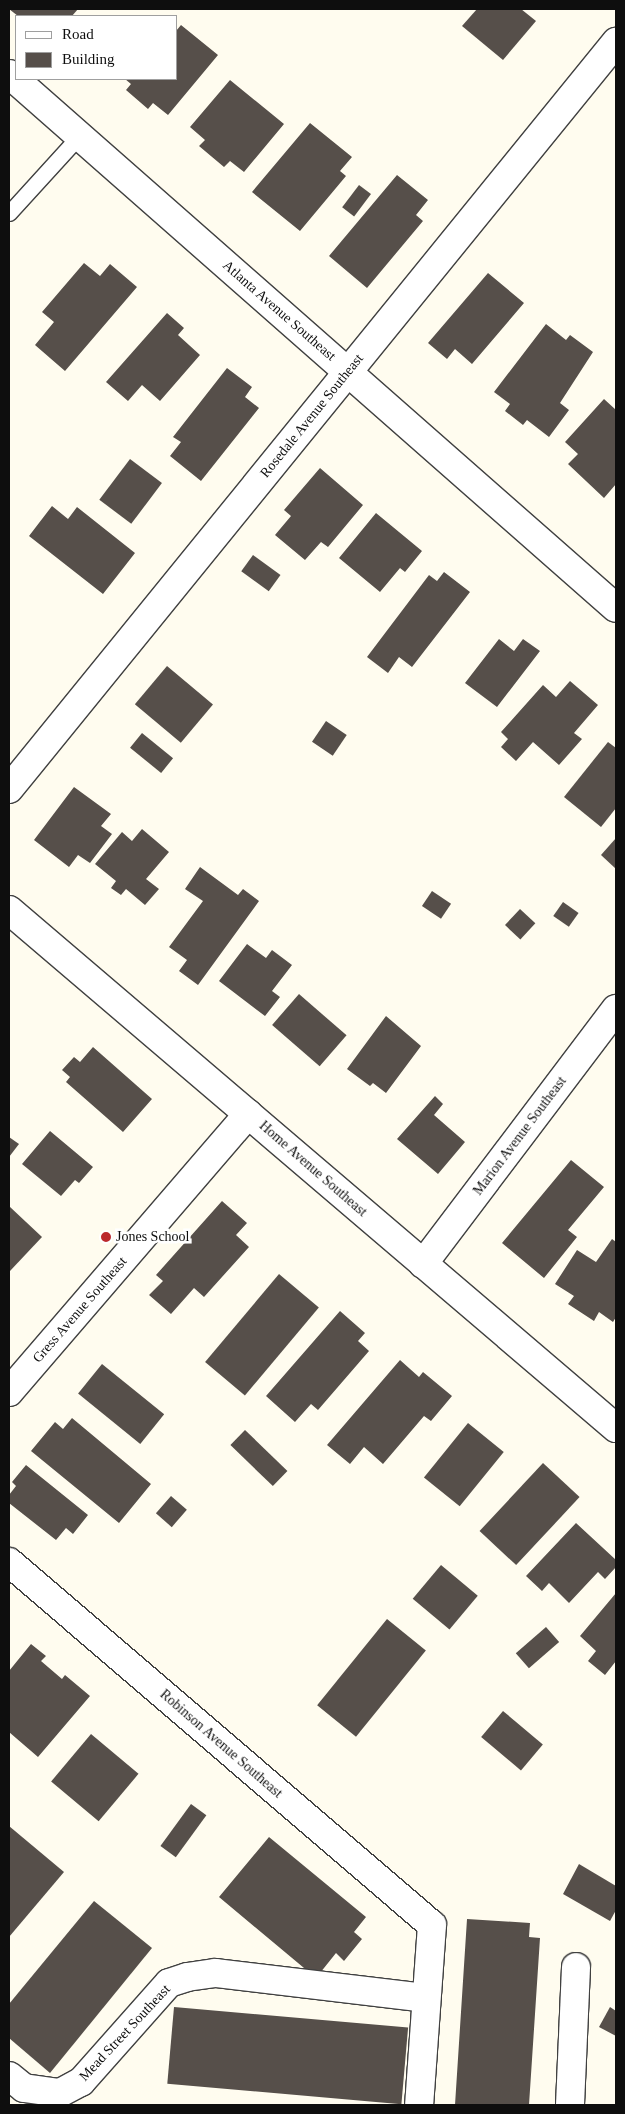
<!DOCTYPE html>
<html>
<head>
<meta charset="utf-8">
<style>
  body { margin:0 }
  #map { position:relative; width:625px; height:2114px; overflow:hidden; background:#fffcef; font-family:"Times New Roman",serif }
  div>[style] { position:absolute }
  .building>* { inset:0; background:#564f4a; transform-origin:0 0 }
  .roads { filter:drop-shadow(1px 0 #414141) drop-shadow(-1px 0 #414141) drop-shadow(0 1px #414141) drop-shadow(0 -1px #414141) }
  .service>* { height:15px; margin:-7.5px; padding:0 7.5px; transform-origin:7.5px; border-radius:7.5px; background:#fff }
  .minor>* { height:28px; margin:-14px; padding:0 14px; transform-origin:14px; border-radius:14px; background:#fff }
  .dots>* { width:14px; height:14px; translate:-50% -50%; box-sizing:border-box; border:2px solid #fff; border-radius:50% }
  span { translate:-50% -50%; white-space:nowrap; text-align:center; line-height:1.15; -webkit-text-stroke:5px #fff; paint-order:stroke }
  .street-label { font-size:14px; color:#0e0e0e }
  .poi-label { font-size:14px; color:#0e0e0e }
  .left { translate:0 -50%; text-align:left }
  .frame { position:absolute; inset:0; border:10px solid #0e0e0e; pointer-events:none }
  .legend { position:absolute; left:15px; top:15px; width:162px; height:65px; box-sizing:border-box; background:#fff; border:1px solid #9f9f9f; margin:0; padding:6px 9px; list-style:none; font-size:15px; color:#0e0e0e }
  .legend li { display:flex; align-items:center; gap:10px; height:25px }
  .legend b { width:25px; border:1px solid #9f9f9f }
</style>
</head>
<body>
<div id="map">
  <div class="building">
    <div style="clip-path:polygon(9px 9px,78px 9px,72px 16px,18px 16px)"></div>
    <div style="clip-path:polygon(477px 9px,521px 9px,536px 21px,503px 60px,462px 26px)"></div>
    <div style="clip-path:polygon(181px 25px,218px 55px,168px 115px,153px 103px,148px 109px,126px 90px,131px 84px,125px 79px,176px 79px,176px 31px)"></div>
    <div style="clip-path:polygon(230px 80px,284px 124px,244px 172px,230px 161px,224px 167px,199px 146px,205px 140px,190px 127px)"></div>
    <div style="clip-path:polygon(310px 123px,352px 157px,340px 171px,346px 176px,300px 231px,252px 192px)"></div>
    <div style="clip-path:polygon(397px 175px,428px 200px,416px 215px,423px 221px,367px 288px,329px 256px)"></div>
    <div style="left:359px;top:185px;width:15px;height:28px;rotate:37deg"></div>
    <div style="clip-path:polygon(84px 263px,100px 276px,110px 264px,137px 287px,65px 371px,35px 345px,54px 322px,42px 312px)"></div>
    <div style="clip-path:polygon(488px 273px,524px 303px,472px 364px,455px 349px,447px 359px,428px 343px)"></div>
    <div style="clip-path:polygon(167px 313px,184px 328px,178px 335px,200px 355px,160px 401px,142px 385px,128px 401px,106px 382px)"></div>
    <div style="clip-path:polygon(546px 324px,566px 340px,570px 335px,593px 352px,560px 403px,569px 410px,549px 437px,527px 420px,523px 425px,505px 411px,510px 404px,494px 392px)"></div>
    <div style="clip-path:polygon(227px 368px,252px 387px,245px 397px,259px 408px,201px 481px,170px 456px,181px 442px,173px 437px)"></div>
    <div style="clip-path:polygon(604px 399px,616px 410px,616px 484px,604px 498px,568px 464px,578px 454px,565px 442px)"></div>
    <div style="left:130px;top:459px;width:40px;height:51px;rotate:37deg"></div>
    <div style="clip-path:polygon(320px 468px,363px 505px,328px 547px,321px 542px,305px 560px,275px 535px,291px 516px,284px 510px)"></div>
    <div style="clip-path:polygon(52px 506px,68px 519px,77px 507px,135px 553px,103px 594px,29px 536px)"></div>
    <div style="clip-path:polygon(376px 513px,422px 551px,405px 572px,400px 568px,380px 592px,339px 558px)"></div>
    <div style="left:253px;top:555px;width:34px;height:20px;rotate:36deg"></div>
    <div style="clip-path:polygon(444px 572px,470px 592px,412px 667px,399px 657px,388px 673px,367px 657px,429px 575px,437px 581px)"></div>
    <div style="clip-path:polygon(499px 639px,514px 651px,523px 639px,540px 651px,497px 707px,465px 683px)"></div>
    <div style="left:167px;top:666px;width:60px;height:50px;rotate:40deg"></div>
    <div style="clip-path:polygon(570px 681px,598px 705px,574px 733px,582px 739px,559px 765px,533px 742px,516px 761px,501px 747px,508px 739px,501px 732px,543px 685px,556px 697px)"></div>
    <div style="left:326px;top:721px;width:25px;height:25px;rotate:34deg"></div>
    <div style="left:142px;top:733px;width:40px;height:19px;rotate:39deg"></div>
    <div style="clip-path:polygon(608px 742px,616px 748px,616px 808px,601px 827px,564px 797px)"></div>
    <div style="clip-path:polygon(74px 787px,111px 814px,101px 826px,112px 834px,90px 863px,78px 855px,69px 867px,34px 840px)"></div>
    <div style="clip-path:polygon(142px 829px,169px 852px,146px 879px,159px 889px,145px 905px,126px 889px,121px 895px,111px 888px,116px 881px,95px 864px,122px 832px,132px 841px)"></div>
    <div style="clip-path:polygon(616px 838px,616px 869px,601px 855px)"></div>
    <div style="clip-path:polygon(200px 867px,238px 895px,243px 889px,259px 901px,198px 985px,179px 971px,187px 960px,169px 947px,203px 901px,185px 889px)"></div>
    <div style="left:432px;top:891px;width:23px;height:18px;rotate:34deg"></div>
    <div style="left:563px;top:902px;width:19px;height:17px;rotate:35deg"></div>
    <div style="left:520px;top:909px;width:21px;height:22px;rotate:43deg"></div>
    <div style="clip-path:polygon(247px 944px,266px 958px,272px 950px,292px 965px,272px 991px,280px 997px,265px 1016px,219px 981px)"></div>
    <div style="left:299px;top:994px;width:63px;height:41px;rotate:41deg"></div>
    <div style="clip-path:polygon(386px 1016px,421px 1046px,386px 1093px,373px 1083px,370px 1086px,347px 1069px)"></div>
    <div style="clip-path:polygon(93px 1047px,152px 1099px,123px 1132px,66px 1082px,70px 1077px,62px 1070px,74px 1057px,80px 1062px)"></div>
    <div style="clip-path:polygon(435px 1096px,443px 1104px,434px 1115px,465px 1142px,438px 1174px,397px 1139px)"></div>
    <div style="clip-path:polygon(50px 1131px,93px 1167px,79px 1183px,75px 1180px,61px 1196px,22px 1164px)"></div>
    <div style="clip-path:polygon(9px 1137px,19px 1144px,9px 1157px)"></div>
    <div style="clip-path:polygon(571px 1160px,604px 1187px,568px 1230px,577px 1237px,544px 1278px,502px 1243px)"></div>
    <div style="clip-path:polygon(222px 1201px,247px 1223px,236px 1235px,249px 1247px,204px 1297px,194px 1288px,171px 1314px,149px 1295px,163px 1281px,156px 1275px)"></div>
    <div style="clip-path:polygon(9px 1206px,42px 1237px,10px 1271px,9px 1270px)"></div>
    <div style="clip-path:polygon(612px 1239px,616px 1242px,616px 1317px,613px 1322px,599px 1312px,594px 1321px,568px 1304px,574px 1296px,555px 1284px,577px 1250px,596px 1262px)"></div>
    <div style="left:279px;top:1274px;width:52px;height:115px;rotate:40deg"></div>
    <div style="clip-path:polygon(340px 1311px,365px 1333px,358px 1341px,369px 1351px,318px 1410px,311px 1404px,295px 1422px,266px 1396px)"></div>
    <div style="clip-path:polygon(400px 1360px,419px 1377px,423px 1372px,452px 1396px,431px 1421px,424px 1416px,383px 1464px,364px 1447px,350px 1464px,327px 1445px)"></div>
    <div style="left:102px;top:1364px;width:80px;height:38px;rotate:39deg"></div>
    <div style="clip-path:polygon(72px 1418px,151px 1484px,119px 1523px,31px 1451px,55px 1422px,63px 1429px)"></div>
    <div style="left:468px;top:1423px;width:46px;height:70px;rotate:39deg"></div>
    <div style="left:245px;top:1430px;width:59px;height:21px;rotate:44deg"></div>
    <div style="left:543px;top:1463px;width:50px;height:93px;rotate:43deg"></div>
    <div style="clip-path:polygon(26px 1465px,88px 1515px,73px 1534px,66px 1528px,56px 1540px,9px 1503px,9px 1495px,16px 1486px,12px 1482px)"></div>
    <div style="left:171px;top:1496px;width:21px;height:23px;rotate:41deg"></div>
    <div style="clip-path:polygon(576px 1523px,616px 1560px,616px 1567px,605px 1579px,598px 1572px,569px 1603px,549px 1583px,542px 1591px,526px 1576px)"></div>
    <div style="left:441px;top:1565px;width:48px;height:44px;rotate:40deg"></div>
    <div style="clip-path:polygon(616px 1593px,616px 1661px,605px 1675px,588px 1661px,596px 1651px,580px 1636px)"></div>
    <div style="left:387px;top:1619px;width:50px;height:111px;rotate:39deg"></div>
    <div style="left:546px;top:1627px;width:20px;height:40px;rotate:49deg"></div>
    <div style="clip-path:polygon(31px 1644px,46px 1656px,41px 1661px,62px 1679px,65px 1675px,90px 1696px,38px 1757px,9px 1732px,9px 1671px)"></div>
    <div style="left:503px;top:1711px;width:52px;height:34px;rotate:40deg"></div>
    <div style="left:91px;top:1734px;width:62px;height:62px;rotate:40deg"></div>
    <div style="left:191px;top:1804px;width:19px;height:52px;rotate:36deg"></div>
    <div style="clip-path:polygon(9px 1826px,64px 1872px,9px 1937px)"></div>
    <div style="clip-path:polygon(269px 1837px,366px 1917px,354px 1932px,362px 1939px,344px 1961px,336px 1953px,316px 1978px,219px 1897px)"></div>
    <div style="clip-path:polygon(579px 1864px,616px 1886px,616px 1910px,610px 1921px,563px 1894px)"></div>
    <div style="clip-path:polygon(94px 1901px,152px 1948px,50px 2073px,9px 2038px,9px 2004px)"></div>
    <div style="clip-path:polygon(467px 1919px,530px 1923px,529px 1937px,540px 1938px,529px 2105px,455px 2105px)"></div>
    <div style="left:174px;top:2007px;width:235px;height:77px;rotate:5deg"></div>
    <div style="clip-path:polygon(610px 2007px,616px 2011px,616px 2036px,599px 2027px)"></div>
  </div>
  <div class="roads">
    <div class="service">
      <div style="left:9px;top:213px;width:104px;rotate:-47.7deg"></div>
    </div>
    <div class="minor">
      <div style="left:9px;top:74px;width:808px;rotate:41.34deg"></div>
      <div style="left:9px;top:789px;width:963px;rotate:-50.9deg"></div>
      <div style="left:9px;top:910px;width:798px;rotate:40.48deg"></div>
      <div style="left:423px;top:1264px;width:320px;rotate:-52.9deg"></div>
      <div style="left:9px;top:1392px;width:367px;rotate:-49.3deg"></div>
      <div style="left:9px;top:1562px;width:557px;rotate:40.63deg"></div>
      <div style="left:432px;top:1925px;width:180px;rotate:94.1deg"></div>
      <div style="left:9px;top:2076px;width:19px;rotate:39deg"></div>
      <div style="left:24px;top:2088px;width:36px;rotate:8deg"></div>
      <div style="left:60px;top:2093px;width:24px;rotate:-28deg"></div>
      <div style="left:81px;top:2082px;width:132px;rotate:-48.4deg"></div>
      <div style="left:169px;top:1983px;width:19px;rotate:-18deg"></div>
      <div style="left:187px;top:1977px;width:29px;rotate:-8deg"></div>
      <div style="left:216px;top:1973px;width:211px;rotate:6.8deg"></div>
      <div style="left:570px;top:2105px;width:138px;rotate:-87.5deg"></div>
    </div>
  </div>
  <div class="dots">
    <div style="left:106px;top:1237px;background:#bb292d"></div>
  </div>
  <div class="street-label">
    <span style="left:279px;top:311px;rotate:41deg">Atlanta Avenue Southeast</span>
    <span style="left:312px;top:416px;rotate:-51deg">Rosedale Avenue Southeast</span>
    <span style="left:520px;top:1136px;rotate:-53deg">Marion Avenue Southeast</span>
    <span style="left:313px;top:1169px;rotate:41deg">Home Avenue Southeast</span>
    <span style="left:80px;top:1310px;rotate:-49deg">Gress Avenue Southeast</span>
    <span style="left:221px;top:1744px;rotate:41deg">Robinson Avenue Southeast</span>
    <span style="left:125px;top:2033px;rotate:-47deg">Mead Street Southeast</span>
  </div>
  <div class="poi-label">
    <span class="left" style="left:116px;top:1237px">Jones School</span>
  </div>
  <div class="frame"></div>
  <ul class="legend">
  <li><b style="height:6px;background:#fff"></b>Road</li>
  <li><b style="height:14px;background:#564f4a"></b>Building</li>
  </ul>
</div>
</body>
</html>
